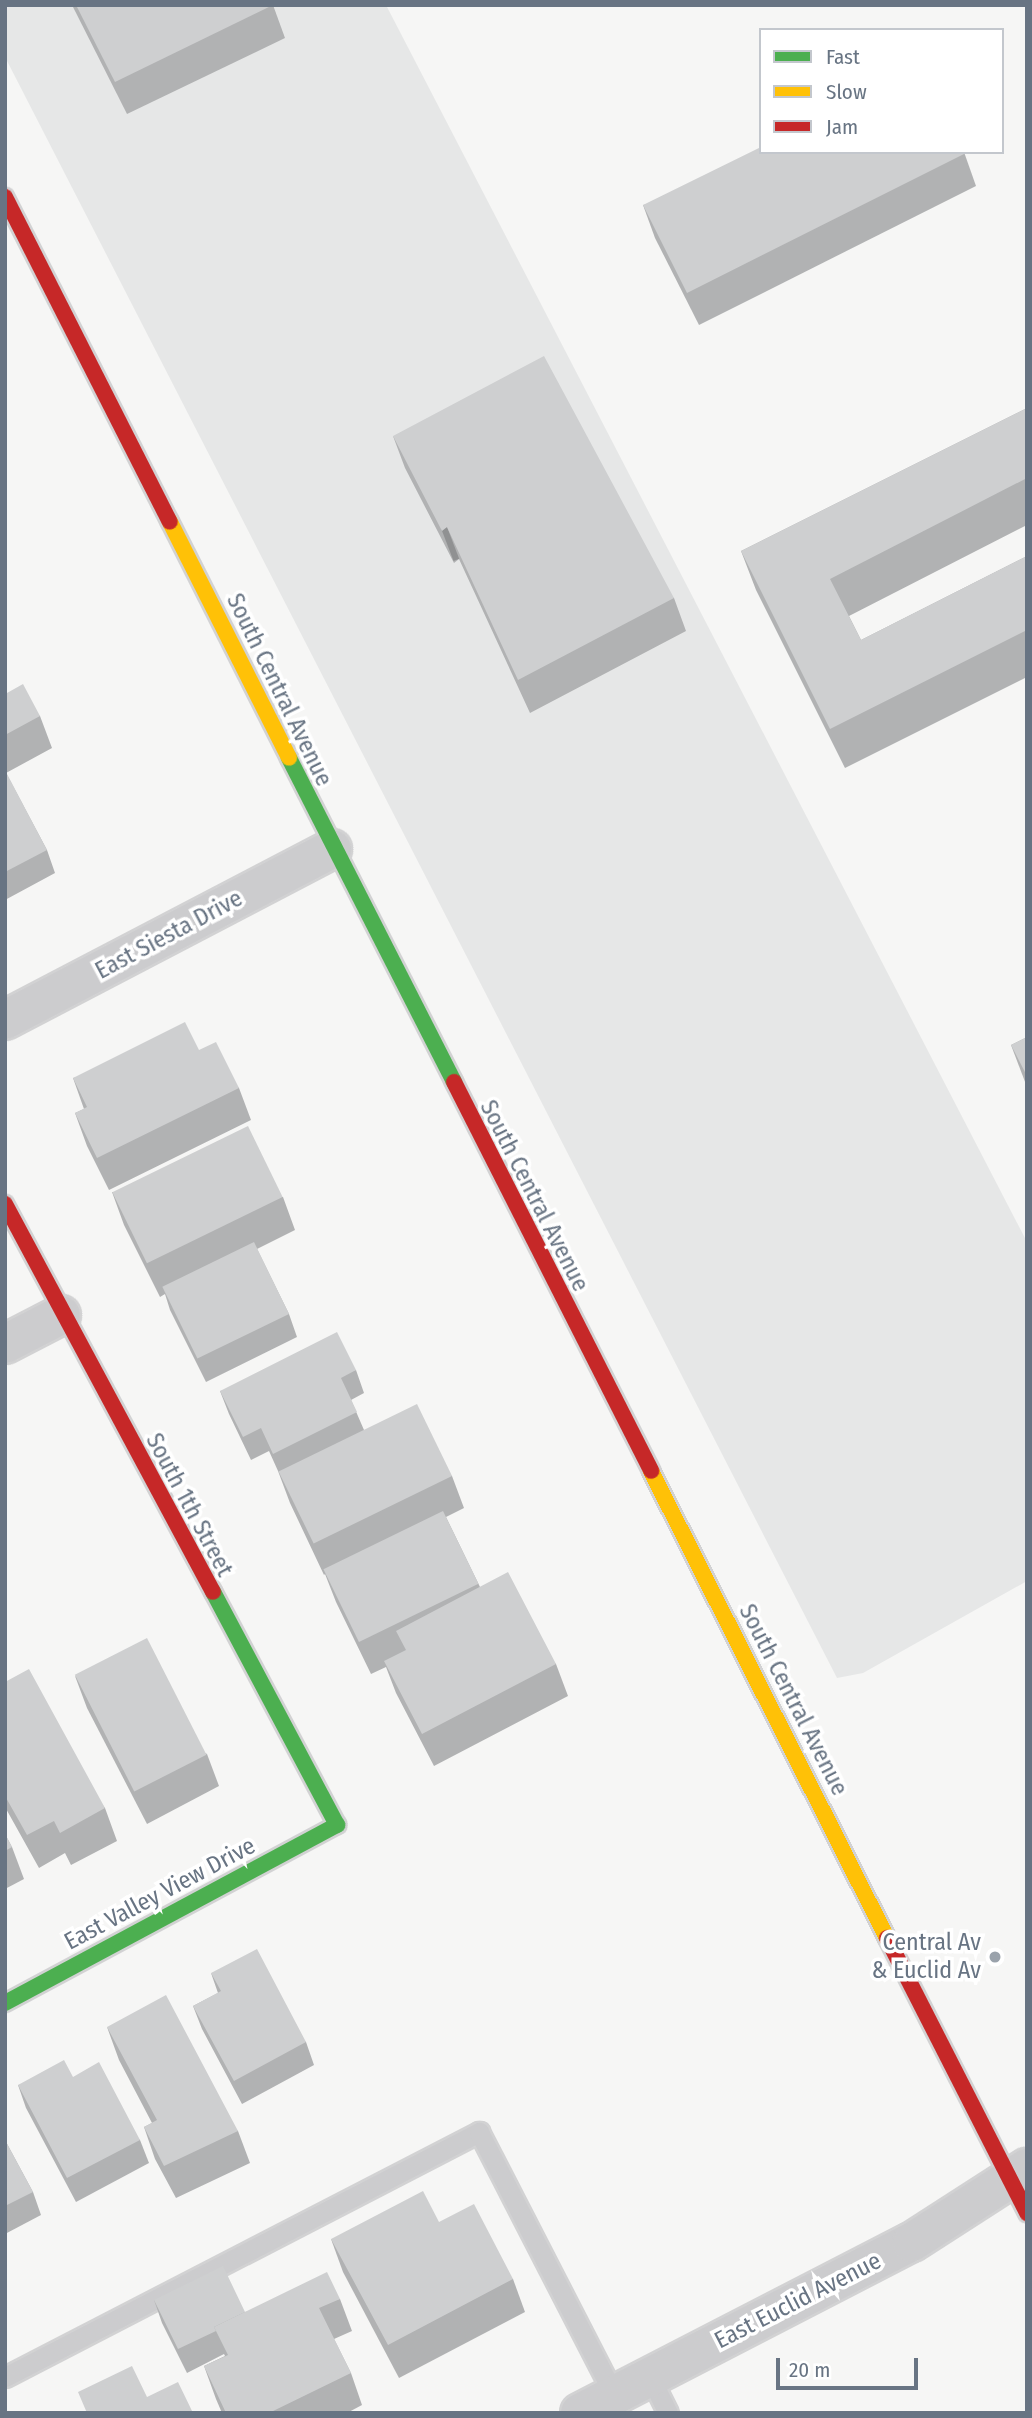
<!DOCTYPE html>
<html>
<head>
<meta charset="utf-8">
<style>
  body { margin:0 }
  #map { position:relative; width:1032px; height:2418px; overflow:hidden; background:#f6f6f5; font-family:"Fira Sans Condensed",sans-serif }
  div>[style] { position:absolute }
  .built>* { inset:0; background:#e6e7e7 }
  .roads { filter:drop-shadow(2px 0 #d2d2d3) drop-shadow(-2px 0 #d2d2d3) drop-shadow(0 2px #d2d2d3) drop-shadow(0 -2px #d2d2d3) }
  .lane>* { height:19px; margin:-9.5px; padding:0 9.5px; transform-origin:9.5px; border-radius:9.5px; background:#ccccce }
  .street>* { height:38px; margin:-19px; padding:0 19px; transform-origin:19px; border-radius:19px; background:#ccccce }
  .fast>* { height:16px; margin:-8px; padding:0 8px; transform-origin:8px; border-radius:8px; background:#4caf50 }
  .slow>* { height:16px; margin:-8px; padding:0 8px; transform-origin:8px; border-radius:8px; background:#ffc107 }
  .jam>* { height:16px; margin:-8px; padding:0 8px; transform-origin:8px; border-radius:8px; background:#c62828 }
  .wall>* { inset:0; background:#b1b2b3 }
  .shaded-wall>* { inset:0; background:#909192; transform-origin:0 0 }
  .building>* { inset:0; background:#cecfd0; transform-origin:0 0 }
  .dots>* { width:19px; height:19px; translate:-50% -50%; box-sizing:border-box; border:4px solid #fff; border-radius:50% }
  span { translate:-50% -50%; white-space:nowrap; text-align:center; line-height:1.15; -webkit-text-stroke:7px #fff; paint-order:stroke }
  .street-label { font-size:24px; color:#687483 }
  .poi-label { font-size:24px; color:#687483 }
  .right { translate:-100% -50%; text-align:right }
  .frame { position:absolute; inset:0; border:7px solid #687483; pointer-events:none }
  .legend { position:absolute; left:759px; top:28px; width:245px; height:126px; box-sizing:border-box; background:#fff; border:2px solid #c3c7cd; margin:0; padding:9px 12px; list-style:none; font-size:21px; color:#687483 }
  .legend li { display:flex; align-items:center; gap:14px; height:35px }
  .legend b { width:35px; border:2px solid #c3c7cd }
  .scale { position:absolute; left:776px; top:2358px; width:142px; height:32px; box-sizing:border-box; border:4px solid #687483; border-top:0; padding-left:9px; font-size:21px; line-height:24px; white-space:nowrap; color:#687483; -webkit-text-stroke:5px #fff; paint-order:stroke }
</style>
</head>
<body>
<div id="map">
  <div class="built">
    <div style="clip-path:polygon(5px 5px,386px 5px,1027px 1242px,1027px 1581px,863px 1673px,837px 1678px,5px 57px)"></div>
  </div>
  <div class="roads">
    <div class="lane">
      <div style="left:5px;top:2377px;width:534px;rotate:-27.33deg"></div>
      <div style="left:479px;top:2132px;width:296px;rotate:62.8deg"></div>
      <div style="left:650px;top:2377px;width:40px;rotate:63.4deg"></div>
    </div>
    <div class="street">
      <div style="left:5px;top:1020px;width:369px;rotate:-27.6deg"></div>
      <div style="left:5px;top:1344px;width:63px;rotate:-27.4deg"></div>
      <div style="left:580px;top:2413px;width:373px;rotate:-27.3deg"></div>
      <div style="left:912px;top:2242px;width:137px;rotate:-32.8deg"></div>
    </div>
    <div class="fast">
      <div style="left:289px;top:758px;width:364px;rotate:63deg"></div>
      <div style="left:5px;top:2003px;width:377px;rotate:-28.2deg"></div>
      <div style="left:337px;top:1825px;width:264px;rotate:-118deg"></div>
    </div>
    <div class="slow">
      <div style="left:170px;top:522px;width:264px;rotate:63.2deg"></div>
      <div style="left:651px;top:1471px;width:523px;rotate:63.19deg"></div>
    </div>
    <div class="jam">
      <div style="left:5px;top:197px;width:364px;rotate:63.1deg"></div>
      <div style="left:454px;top:1082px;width:436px;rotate:63.1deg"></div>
      <div style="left:5px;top:1204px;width:440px;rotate:61.8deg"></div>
      <div style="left:887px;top:1938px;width:309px;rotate:63deg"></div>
    </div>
  </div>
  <div class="wall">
    <div style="clip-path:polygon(72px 5px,273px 5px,285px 38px,127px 114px)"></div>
    <div style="clip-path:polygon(964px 152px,976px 186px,699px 325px,655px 238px,643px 205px)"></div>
    <div style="clip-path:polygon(1027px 408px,1027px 525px,849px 616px,861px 640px,1027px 556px,1027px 677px,845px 768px,756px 590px,741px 551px)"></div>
    <div style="clip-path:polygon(393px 436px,674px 598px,686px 631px,530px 713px,459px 559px,454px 563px,405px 468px)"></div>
    <div style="clip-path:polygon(5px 690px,7px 693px,40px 716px,52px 748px,6px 773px,47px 850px,55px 873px,5px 900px)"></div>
    <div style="clip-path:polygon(1027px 1037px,1027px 1087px,1011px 1045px)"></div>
    <div style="clip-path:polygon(199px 1050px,239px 1088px,251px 1120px,109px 1190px,87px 1146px,75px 1113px,84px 1109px,73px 1078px)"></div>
    <div style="clip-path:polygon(112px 1192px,283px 1197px,295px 1230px,257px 1249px,289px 1314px,297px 1337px,206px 1382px,170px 1310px,165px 1294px,160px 1297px,124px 1225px)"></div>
    <div style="clip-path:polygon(356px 1370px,364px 1393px,351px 1400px,364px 1430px,452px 1476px,464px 1508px,446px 1517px,480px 1587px,556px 1664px,568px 1696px,434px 1766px,396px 1693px,386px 1667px,371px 1674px,336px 1602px,325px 1574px,324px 1575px,290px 1503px,278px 1471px,269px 1451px,251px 1460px,229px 1414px,220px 1391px)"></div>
    <div style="clip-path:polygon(75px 1676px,207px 1754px,219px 1786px,147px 1824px,87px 1708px)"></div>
    <div style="clip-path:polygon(5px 1682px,105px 1808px,117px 1841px,71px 1865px,65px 1853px,39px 1868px,5px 1807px)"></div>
    <div style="clip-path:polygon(5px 1834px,12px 1847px,24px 1879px,5px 1889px)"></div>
    <div style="clip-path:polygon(211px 1973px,306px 2042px,314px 2065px,242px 2104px,202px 2029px,193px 2006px,218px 1993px)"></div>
    <div style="clip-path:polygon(107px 2027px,238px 2131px,250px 2163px,176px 2198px,155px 2159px,144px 2127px,152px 2123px,119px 2060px)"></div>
    <div style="clip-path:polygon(73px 2077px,140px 2140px,149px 2163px,76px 2202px,26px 2108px,18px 2085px)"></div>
    <div style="clip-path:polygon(5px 2140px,33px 2192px,41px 2215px,5px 2234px)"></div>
    <div style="clip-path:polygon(331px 2239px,513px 2279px,525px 2312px,399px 2378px,343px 2272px)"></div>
    <div style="clip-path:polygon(340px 2299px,352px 2331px,334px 2339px,351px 2373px,362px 2405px,347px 2413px,222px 2413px,216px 2399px,204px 2366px,225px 2356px,224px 2354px,187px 2373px,162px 2323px,154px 2300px,245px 2312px)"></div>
  </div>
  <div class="shaded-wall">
    <div style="left:447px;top:527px;width:34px;height:6px;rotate:69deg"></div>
  </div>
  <div class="building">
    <div style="clip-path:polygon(76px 5px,273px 5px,115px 82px)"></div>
    <div style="clip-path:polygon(761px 147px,761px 152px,964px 152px,964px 154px,687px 293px,643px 205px)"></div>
    <div style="clip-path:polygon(544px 356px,674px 598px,518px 680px,447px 527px,442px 531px,393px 436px)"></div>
    <div style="clip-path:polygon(1027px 408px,1027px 478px,830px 579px,861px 640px,1027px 556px,1027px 630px,830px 729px,741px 551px)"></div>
    <div style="clip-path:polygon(23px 684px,40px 716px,5px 735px,5px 690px,7px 693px)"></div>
    <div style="clip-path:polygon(6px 772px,47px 850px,5px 872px,5px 773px)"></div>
    <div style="clip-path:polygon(185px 1022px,199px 1050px,216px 1042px,239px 1088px,97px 1158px,75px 1113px,87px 1107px,73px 1078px)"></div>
    <div style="clip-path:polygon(1027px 1037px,1027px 1076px,1011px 1045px)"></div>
    <div style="left:248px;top:1126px;width:79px;height:151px;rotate:64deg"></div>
    <div style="left:254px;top:1242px;width:80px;height:102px;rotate:64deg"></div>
    <div style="clip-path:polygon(337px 1332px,356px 1370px,341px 1378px,357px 1412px,273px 1454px,261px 1428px,243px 1437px,220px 1391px)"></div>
    <div style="left:417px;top:1404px;width:80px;height:154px;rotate:64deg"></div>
    <div style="left:443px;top:1511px;width:81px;height:133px;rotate:64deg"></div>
    <div style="clip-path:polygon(508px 1572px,556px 1664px,422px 1734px,384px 1661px,406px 1650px,396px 1631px)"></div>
    <div style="left:147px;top:1638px;width:131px;height:81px;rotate:63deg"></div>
    <div style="clip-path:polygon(29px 1669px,105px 1808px,60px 1833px,54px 1821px,27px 1835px,5px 1796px,5px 1682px)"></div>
    <div style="clip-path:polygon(5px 1834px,12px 1847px,5px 1851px)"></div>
    <div style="clip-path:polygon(257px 1949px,306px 2042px,234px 2081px,193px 2006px,221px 1991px,211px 1973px)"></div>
    <div style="clip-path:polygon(166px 1995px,238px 2131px,164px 2166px,144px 2127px,157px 2120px,107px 2027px)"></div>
    <div style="clip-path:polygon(64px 2060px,73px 2077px,99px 2062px,140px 2140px,67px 2178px,18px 2085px)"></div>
    <div style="clip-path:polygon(5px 2140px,33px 2192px,5px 2206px)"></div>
    <div style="clip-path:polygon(423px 2191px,439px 2222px,474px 2204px,513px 2279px,388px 2345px,331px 2239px)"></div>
    <div style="clip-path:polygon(223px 2266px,245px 2312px,214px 2327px,216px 2331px,178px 2349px,154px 2300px)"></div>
    <div style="clip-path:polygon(327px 2272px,340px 2299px,319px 2308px,351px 2373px,269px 2413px,226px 2413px,204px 2366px,228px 2355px,214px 2327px)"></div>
    <div style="clip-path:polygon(132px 2366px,147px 2397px,178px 2382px,193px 2413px,87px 2413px,78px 2392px)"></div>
  </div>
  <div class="dots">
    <div style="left:995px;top:1957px;background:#9aa2ab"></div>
  </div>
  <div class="street-label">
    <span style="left:279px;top:690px;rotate:64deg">South Central Avenue</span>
    <span style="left:169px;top:935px;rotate:-28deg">East Siesta Drive</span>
    <span style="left:534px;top:1196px;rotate:63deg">South Central Avenue</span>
    <span style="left:189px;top:1505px;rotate:62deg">South 1th Street</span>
    <span style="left:793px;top:1700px;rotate:63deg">South Central Avenue</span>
    <span style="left:160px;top:1894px;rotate:-28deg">East Valley View Drive</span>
    <span style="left:798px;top:2301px;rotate:-27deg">East Euclid Avenue</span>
  </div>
  <div class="poi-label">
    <span class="right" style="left:981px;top:1957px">Central Av<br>&amp; Euclid Av</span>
  </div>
  <div class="frame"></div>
  <ul class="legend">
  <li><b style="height:9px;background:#4caf50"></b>Fast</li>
  <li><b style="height:9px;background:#ffc107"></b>Slow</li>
  <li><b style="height:9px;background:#c62828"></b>Jam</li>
  </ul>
  <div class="scale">20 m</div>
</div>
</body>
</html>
